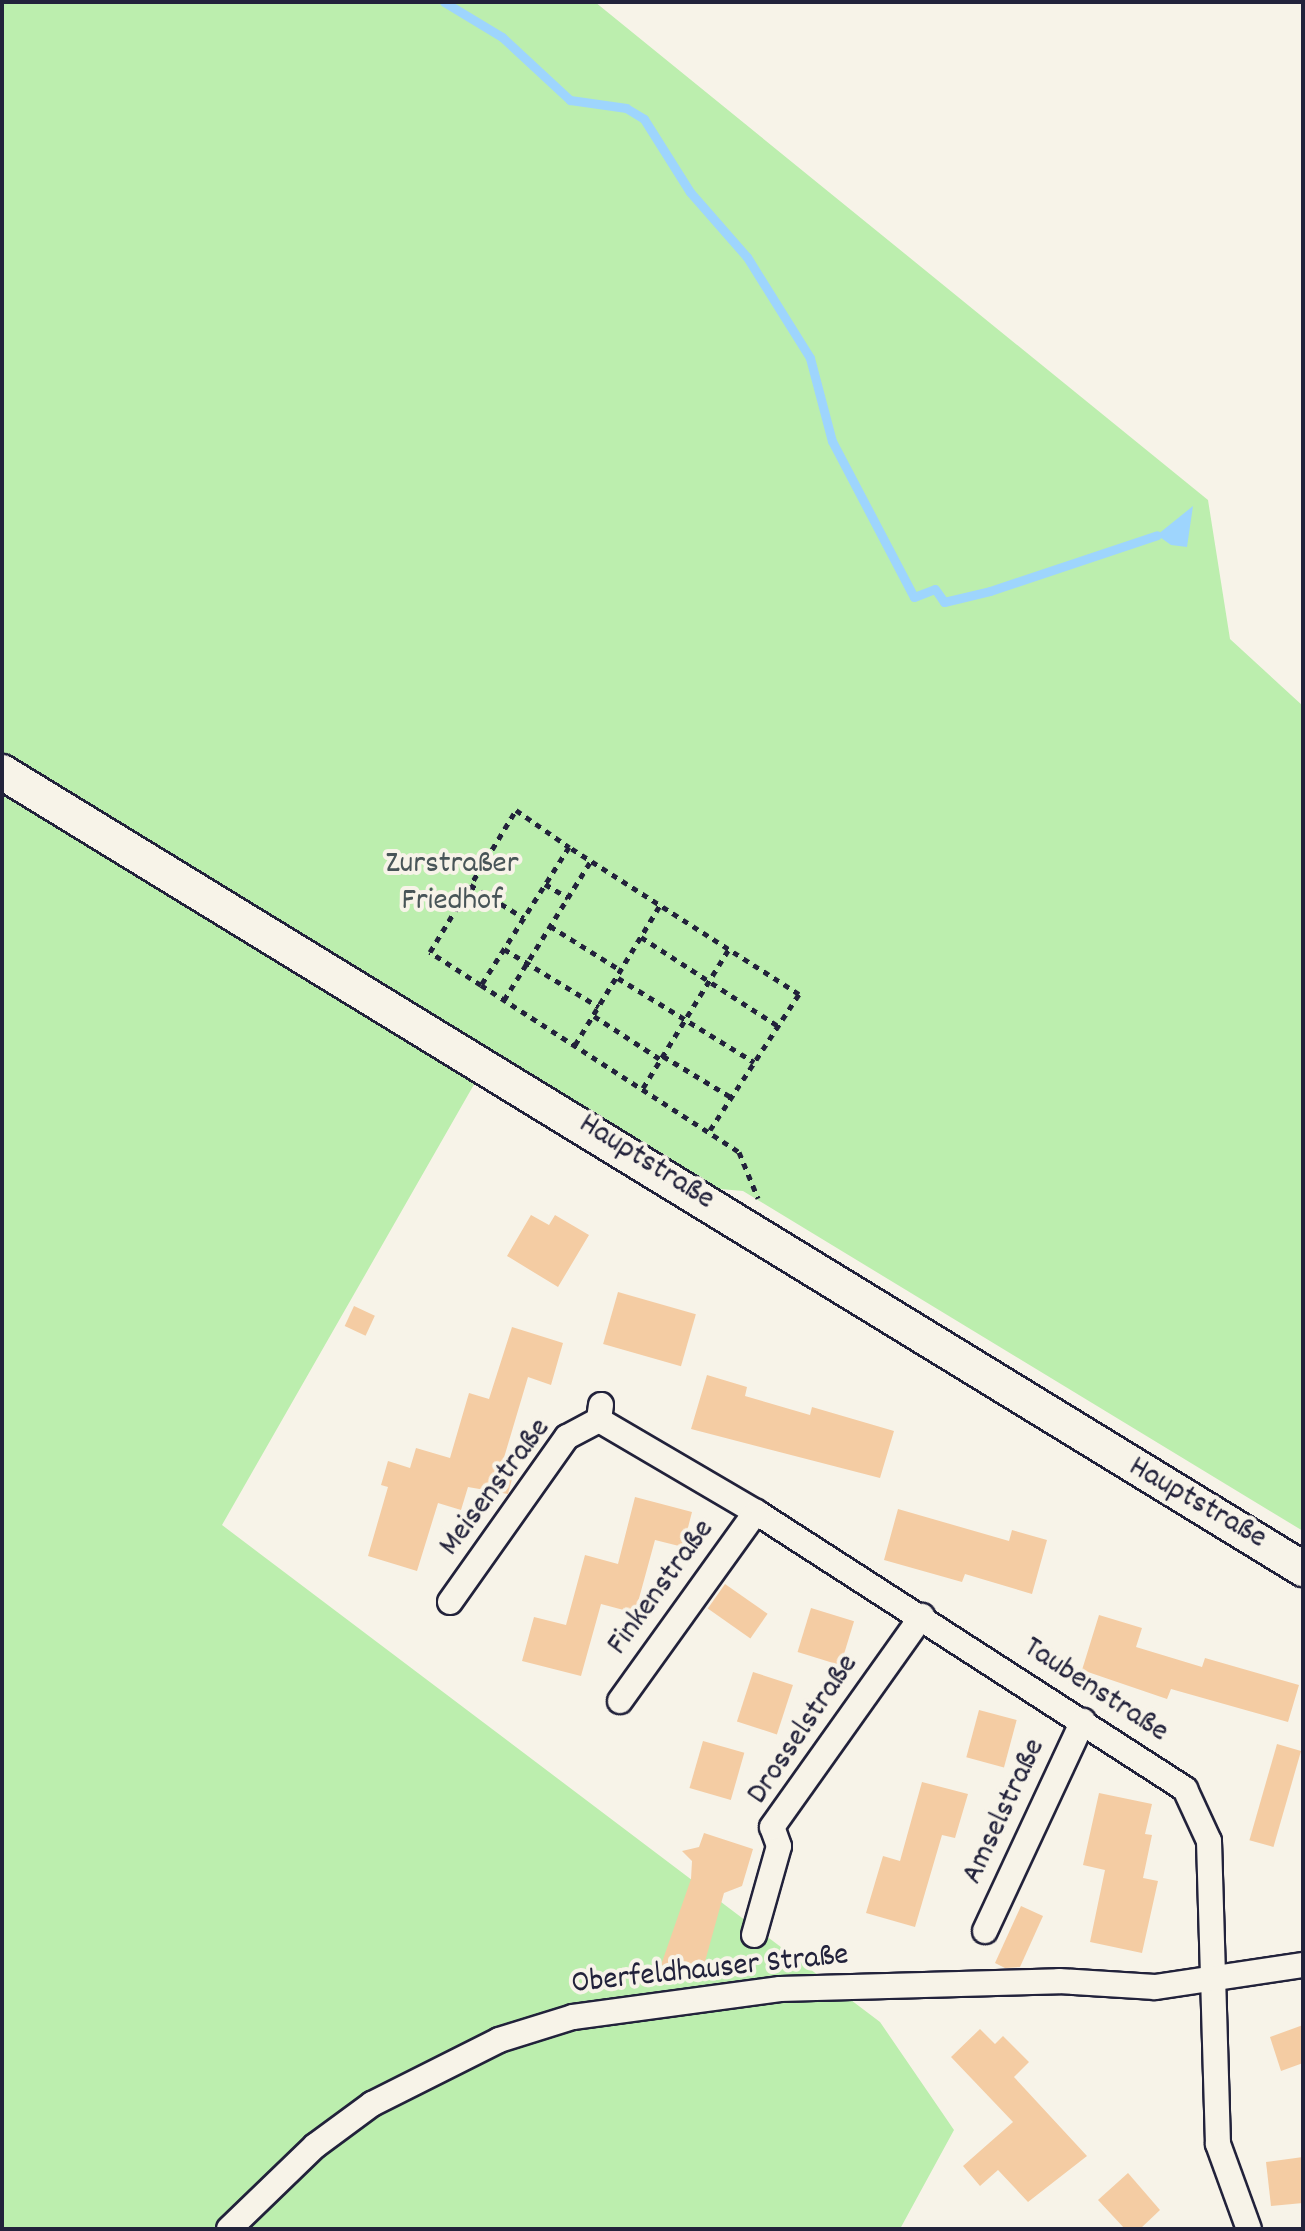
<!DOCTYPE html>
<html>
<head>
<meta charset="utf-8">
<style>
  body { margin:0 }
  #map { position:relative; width:1305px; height:2231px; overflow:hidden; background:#f7f3e8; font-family:Dekko,sans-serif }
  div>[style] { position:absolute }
  .green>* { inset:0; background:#bceeae }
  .water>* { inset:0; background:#9ed5fd }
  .stream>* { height:9px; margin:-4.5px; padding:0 4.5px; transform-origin:4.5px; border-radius:4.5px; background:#9ed5fd }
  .building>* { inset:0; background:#f4cca3; transform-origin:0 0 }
  .path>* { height:5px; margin-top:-2.5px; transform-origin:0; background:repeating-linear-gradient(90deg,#22223b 0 6px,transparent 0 12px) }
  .roads { filter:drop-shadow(2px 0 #22223b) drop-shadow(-2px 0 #22223b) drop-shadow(0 2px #22223b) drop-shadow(0 -2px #22223b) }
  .street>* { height:24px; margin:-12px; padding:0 12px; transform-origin:12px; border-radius:12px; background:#f7f3e8 }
  .secondary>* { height:34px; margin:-17px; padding:0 17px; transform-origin:17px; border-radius:17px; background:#f7f3e8 }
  span { translate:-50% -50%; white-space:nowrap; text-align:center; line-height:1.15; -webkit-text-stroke:8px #f7f3e8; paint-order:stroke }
  .park-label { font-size:32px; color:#485558 }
  .street-label { font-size:32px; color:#22223b }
  .frame { position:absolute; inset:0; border:4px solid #22223b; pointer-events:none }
</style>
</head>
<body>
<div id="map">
  <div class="green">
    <div style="clip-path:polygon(2px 2px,595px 2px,1208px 500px,1230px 639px,1303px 706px,1303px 1531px,743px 1191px,685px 1186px,476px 1081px,222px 1525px,880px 2022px,954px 2130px,900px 2229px,2px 2229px)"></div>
  </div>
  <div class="water">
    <div style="clip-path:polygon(1193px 506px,1187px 547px,1171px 545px,1157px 535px)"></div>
  </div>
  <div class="stream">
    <div style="left:444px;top:2px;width:68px;rotate:31.1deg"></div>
    <div style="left:502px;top:37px;width:93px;rotate:42.8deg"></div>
    <div style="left:570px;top:100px;width:57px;rotate:8.1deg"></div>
    <div style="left:626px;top:108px;width:21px;rotate:31deg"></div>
    <div style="left:644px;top:119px;width:86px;rotate:57.8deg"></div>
    <div style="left:690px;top:192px;width:86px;rotate:48.8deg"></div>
    <div style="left:747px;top:257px;width:119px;rotate:58deg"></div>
    <div style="left:810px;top:358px;width:86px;rotate:75.2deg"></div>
    <div style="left:832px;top:441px;width:176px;rotate:62.3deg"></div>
    <div style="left:914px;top:597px;width:22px;rotate:-21deg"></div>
    <div style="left:935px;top:589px;width:16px;rotate:55deg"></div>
    <div style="left:944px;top:602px;width:47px;rotate:-13.4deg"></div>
    <div style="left:990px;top:591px;width:176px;rotate:-18.5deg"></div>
  </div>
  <div class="building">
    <div style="clip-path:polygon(531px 1215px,549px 1225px,555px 1215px,589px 1235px,558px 1287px,507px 1256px)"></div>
    <div style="left:618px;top:1292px;width:81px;height:54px;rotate:16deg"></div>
    <div style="left:354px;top:1306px;width:23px;height:22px;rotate:25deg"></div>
    <div style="clip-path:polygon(512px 1327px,563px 1343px,551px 1385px,528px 1377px,500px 1471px,513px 1475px,508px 1494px,468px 1487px,461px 1510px,438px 1503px,417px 1571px,368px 1556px,388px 1487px,381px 1485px,388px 1461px,410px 1468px,416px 1448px,450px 1458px,469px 1393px,489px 1399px)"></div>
    <div style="clip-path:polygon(707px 1375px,747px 1387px,745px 1396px,810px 1415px,812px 1407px,894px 1431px,880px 1478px,691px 1429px)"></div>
    <div style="clip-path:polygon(635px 1497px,692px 1512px,683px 1547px,655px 1540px,635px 1613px,601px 1604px,581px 1676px,522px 1661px,534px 1617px,566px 1625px,585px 1555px,618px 1564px)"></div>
    <div style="clip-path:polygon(898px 1509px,1009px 1541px,1012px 1530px,1047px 1540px,1032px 1594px,965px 1574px,962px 1582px,884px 1560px)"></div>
    <div style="left:725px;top:1584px;width:52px;height:30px;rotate:35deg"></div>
    <div style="left:811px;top:1608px;width:45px;height:46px;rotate:17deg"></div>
    <div style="clip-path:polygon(1099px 1615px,1142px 1628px,1136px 1647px,1202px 1667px,1205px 1658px,1299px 1685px,1288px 1722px,1171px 1689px,1167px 1699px,1082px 1670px)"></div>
    <div style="left:753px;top:1672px;width:42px;height:52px;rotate:18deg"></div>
    <div style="left:979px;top:1710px;width:39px;height:49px;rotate:15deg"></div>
    <div style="left:703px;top:1741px;width:43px;height:49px;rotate:16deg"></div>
    <div style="left:1277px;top:1744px;width:25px;height:100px;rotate:16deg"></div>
    <div style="clip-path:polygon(922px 1782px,968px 1794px,955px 1838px,942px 1835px,915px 1927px,866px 1913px,883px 1856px,900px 1861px)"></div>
    <div style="clip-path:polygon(1099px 1793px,1152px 1804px,1145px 1834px,1152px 1835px,1143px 1878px,1158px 1881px,1142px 1953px,1090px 1942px,1105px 1870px,1083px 1865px)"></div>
    <div style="clip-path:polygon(704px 1833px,753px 1849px,742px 1886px,724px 1893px,701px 1976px,661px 1965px,691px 1879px,692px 1861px,682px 1851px,699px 1847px)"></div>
    <div style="clip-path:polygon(1021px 1906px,1043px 1916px,1020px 1967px,1005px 1968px,995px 1963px)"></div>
    <div style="clip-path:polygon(1303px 2025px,1303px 2063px,1281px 2071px,1270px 2037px)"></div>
    <div style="clip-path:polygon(980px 2029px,995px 2044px,1003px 2036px,1029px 2062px,1014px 2077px,1087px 2156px,1028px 2202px,998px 2170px,980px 2186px,963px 2166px,1013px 2122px,951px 2057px)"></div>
    <div style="clip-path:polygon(1303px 2157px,1303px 2203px,1271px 2206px,1266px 2162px)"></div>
    <div style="clip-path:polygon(1128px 2173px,1160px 2210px,1140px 2229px,1125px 2229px,1098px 2200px)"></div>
  </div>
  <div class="path">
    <div style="left:545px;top:884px;width:27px;rotate:31deg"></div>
    <div style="left:470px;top:885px;width:63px;rotate:31.4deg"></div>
    <div style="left:550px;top:926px;width:85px;rotate:32deg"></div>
    <div style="left:641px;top:937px;width:163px;rotate:33deg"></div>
    <div style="left:504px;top:949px;width:111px;rotate:31.4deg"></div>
    <div style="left:618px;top:978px;width:160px;rotate:31.7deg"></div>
    <div style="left:481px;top:985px;width:61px;rotate:-147.1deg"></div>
    <div style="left:430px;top:952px;width:166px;rotate:-58.8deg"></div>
    <div style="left:516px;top:810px;width:65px;rotate:34.9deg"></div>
    <div style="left:504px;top:1000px;width:164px;rotate:-58deg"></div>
    <div style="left:594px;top:1016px;width:79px;rotate:33.1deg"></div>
    <div style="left:575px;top:1045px;width:164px;rotate:-58.7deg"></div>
    <div style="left:663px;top:1056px;width:79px;rotate:31.1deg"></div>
    <div style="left:643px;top:1088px;width:163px;rotate:-58.3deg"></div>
    <div style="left:710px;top:1130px;width:163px;rotate:-56.8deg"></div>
    <div style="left:799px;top:994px;width:273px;rotate:-147.4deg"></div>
    <div style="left:569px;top:847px;width:164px;rotate:122.5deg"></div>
    <div style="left:481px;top:985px;width:307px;rotate:32.9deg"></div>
    <div style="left:739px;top:1152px;width:50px;rotate:67.6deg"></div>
  </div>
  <div class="roads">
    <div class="street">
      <div style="left:601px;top:1405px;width:15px;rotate:98deg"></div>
      <div style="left:599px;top:1420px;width:182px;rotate:30.4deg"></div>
      <div style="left:756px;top:1512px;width:511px;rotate:32.85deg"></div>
      <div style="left:1185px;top:1789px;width:57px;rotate:65.2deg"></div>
      <div style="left:1209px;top:1841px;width:303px;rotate:88.3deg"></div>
      <div style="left:1218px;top:2144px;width:90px;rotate:70deg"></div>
      <div style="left:450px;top:1602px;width:202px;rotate:-54.7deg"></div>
      <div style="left:567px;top:1437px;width:36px;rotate:-28deg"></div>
      <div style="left:620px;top:1701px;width:233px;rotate:-54.3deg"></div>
      <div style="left:985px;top:1931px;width:232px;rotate:-65deg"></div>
      <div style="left:754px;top:1935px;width:92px;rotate:-74.3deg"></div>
      <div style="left:779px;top:1846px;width:20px;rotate:-110deg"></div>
      <div style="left:772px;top:1827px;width:259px;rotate:-54.6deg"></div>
      <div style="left:229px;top:2229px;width:120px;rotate:-44deg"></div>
      <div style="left:315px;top:2146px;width:71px;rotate:-36.4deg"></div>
      <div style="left:372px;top:2104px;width:142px;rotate:-26.7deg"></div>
      <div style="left:499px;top:2040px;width:77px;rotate:-17.3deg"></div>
      <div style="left:573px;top:2017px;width:209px;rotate:-7.7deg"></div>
      <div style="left:780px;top:1989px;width:279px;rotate:-1.6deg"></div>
      <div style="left:1059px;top:1981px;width:96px;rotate:3.6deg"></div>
      <div style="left:1155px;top:1987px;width:150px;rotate:-8.5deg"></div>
    </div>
    <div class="secondary">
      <div style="left:2px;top:772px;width:1526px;rotate:31.49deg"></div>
    </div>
  </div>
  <div class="park-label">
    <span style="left:452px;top:884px">Zurstraßer<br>Friedhof</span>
  </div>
  <div class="street-label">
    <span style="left:646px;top:1163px;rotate:32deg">Hauptstraße</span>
    <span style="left:496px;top:1488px;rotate:-53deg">Meisenstraße</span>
    <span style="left:1197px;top:1504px;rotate:30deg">Hauptstraße</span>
    <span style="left:662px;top:1588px;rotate:-54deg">Finkenstraße</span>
    <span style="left:1095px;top:1691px;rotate:33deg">Taubenstraße</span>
    <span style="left:804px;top:1730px;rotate:-56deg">Drosselstraße</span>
    <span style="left:1005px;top:1812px;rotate:-65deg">Amselstraße</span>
    <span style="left:710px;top:1971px;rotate:-6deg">Oberfeldhauser Straße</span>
  </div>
  <div class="frame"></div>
</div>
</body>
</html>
